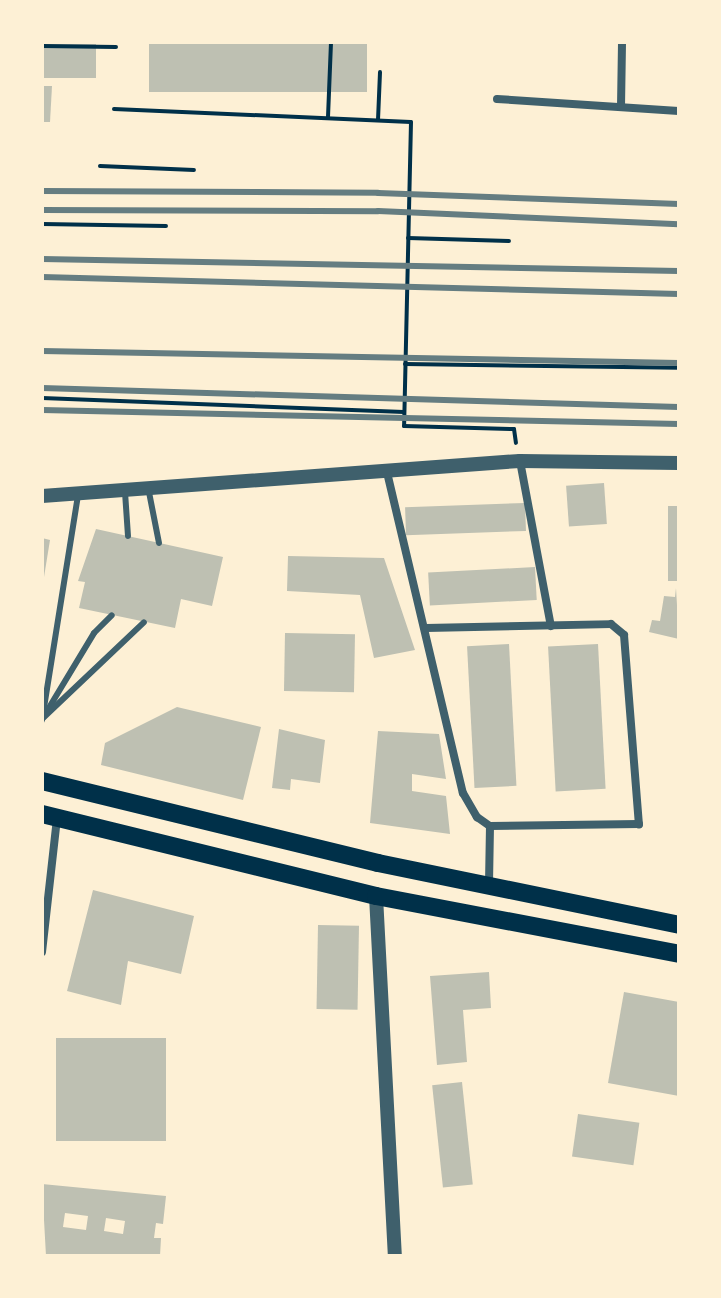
<!DOCTYPE html>
<html>
<head>
<meta charset="utf-8">
<style>
  body { margin:0 }
  #map { position:relative; width:721px; height:1298px; overflow:hidden; background:#fdf0d5; font-family:"Noto Sans",sans-serif }
  div>[style] { position:absolute }
  .building>* { inset:0; background:#bec0b2; transform-origin:0 0 }
  .path>* { height:4px; margin:-2px; padding:0 2px; transform-origin:2px; border-radius:2px; background:#003049 }
  .service>* { height:6px; margin:-3px; padding:0 3px; transform-origin:3px; border-radius:3px; background:#3f606c }
  .minor>* { height:8px; margin:-4px; padding:0 4px; transform-origin:4px; border-radius:4px; background:#3f606c }
  .tertiary>* { height:14px; margin:-7px; padding:0 7px; transform-origin:7px; border-radius:7px; background:#3f606c }
  .primary>* { height:18px; margin:-9px; padding:0 9px; transform-origin:9px; border-radius:9px; background:#003049 }
  .rail>* { height:6px; margin:-3px; padding:0 3px; transform-origin:3px; border-radius:3px; background:#657d81 }
  span { translate:-50% -50%; white-space:nowrap; text-align:center; line-height:1.15; -webkit-text-stroke:7px #fdf0d5; paint-order:stroke }
  .frame { position:absolute; inset:0; border:44px solid #fdf0d5; pointer-events:none }
</style>
</head>
<body>
<div id="map">
  <div class="building">
    <div style="left:42px;top:42px;width:54px;height:36px"></div>
    <div style="left:149px;top:42px;width:218px;height:50px"></div>
    <div style="clip-path:polygon(42px 86px,52px 86px,50px 122px,42px 122px)"></div>
    <div style="left:604px;top:483px;width:41px;height:38px;rotate:86deg"></div>
    <div style="left:525px;top:503px;width:28px;height:120px;rotate:88deg"></div>
    <div style="left:668px;top:506px;width:11px;height:75px"></div>
    <div style="clip-path:polygon(96px 529px,223px 557px,212px 606px,181px 599px,175px 628px,79px 608px,85px 582px,78px 581px)"></div>
    <div style="clip-path:polygon(42px 538px,50px 540px,44px 577px,42px 577px)"></div>
    <div style="clip-path:polygon(288px 556px,384px 558px,415px 650px,374px 658px,360px 595px,287px 591px)"></div>
    <div style="left:535px;top:567px;width:33px;height:107px;rotate:87deg"></div>
    <div style="clip-path:polygon(676px 588px,679px 639px,649px 632px,652px 620px,660px 621px,664px 596px,675px 597px)"></div>
    <div style="left:285px;top:633px;width:70px;height:58px;rotate:1deg"></div>
    <div style="left:509px;top:644px;width:142px;height:42px;rotate:87deg"></div>
    <div style="left:598px;top:644px;width:145px;height:50px;rotate:87deg"></div>
    <div style="clip-path:polygon(177px 707px,261px 727px,243px 800px,101px 765px,105px 743px)"></div>
    <div style="clip-path:polygon(279px 729px,325px 740px,320px 783px,291px 779px,290px 790px,272px 788px)"></div>
    <div style="clip-path:polygon(378px 731px,439px 734px,446px 779px,412px 774px,412px 791px,446px 796px,450px 834px,370px 823px)"></div>
    <div style="clip-path:polygon(93px 890px,194px 916px,181px 974px,128px 961px,121px 1005px,67px 991px)"></div>
    <div style="left:318px;top:925px;width:41px;height:84px;rotate:1deg"></div>
    <div style="clip-path:polygon(489px 972px,491px 1008px,463px 1010px,467px 1062px,437px 1065px,430px 976px)"></div>
    <div style="clip-path:polygon(624px 992px,679px 1002px,679px 1096px,608px 1083px)"></div>
    <div style="left:56px;top:1038px;width:110px;height:103px"></div>
    <div style="left:462px;top:1082px;width:103px;height:30px;rotate:84deg"></div>
    <div style="left:578px;top:1114px;width:62px;height:43px;rotate:8deg"></div>
    <div style="clip-path:polygon(evenodd,42px 1184px,166px 1196px,163px 1224px,156px 1223px,154px 1238px,161px 1238px,160px 1256px,46px 1256px,42px 1184px,65px 1213px,88px 1216px,86px 1230px,63px 1227px,65px 1213px,42px 1184px,106px 1218px,125px 1221px,123px 1234px,104px 1231px,106px 1218px)"></div>
  </div>
  <div class="path">
    <div style="left:42px;top:46px;width:74px;rotate:0.8deg"></div>
    <div style="left:114px;top:109px;width:297px;rotate:2.5deg"></div>
    <div style="left:411px;top:122px;width:304px;rotate:91.3deg"></div>
    <div style="left:404px;top:426px;width:110px;rotate:1.6deg"></div>
    <div style="left:514px;top:429px;width:14px;rotate:82deg"></div>
    <div style="left:328px;top:117px;width:75px;rotate:-87.7deg"></div>
    <div style="left:378px;top:120px;width:48px;rotate:-87.6deg"></div>
    <div style="left:100px;top:166px;width:94px;rotate:2.4deg"></div>
    <div style="left:42px;top:224px;width:124px;rotate:0.9deg"></div>
    <div style="left:408px;top:238px;width:101px;rotate:1.7deg"></div>
    <div style="left:405px;top:364px;width:274px;rotate:0.8deg"></div>
    <div style="left:42px;top:398px;width:362px;rotate:2.2deg"></div>
  </div>
  <div class="service">
    <div style="left:148px;top:487px;width:57px;rotate:78.9deg"></div>
    <div style="left:125px;top:492px;width:44px;rotate:86.1deg"></div>
    <div style="left:47px;top:711px;width:91px;rotate:-58.9deg"></div>
    <div style="left:94px;top:633px;width:25px;rotate:-45deg"></div>
    <div style="left:43px;top:718px;width:139px;rotate:-43.5deg"></div>
    <div style="left:42px;top:720px;width:227px;rotate:-80.9deg"></div>
  </div>
  <div class="minor">
    <div style="left:497px;top:99px;width:182px;rotate:3.8deg"></div>
    <div style="left:621px;top:107px;width:65px;rotate:-89.1deg"></div>
    <div style="left:520px;top:461px;width:168px;rotate:79.4deg"></div>
    <div style="left:386px;top:468px;width:334px;rotate:76.7deg"></div>
    <div style="left:463px;top:793px;width:28px;rotate:60deg"></div>
    <div style="left:477px;top:817px;width:16px;rotate:35deg"></div>
    <div style="left:490px;top:826px;width:60px;rotate:91deg"></div>
    <div style="left:426px;top:628px;width:185px;rotate:-1.2deg"></div>
    <div style="left:611px;top:624px;width:17px;rotate:40deg"></div>
    <div style="left:624px;top:635px;width:190px;rotate:85.5deg"></div>
    <div style="left:639px;top:824px;width:149px;rotate:179.2deg"></div>
    <div style="left:42px;top:952px;width:134px;rotate:-83.6deg"></div>
  </div>
  <div class="tertiary">
    <div style="left:42px;top:496px;width:479px;rotate:-4.2deg"></div>
    <div style="left:520px;top:461px;width:159px;rotate:0.7deg"></div>
    <div style="left:376px;top:896px;width:361px;rotate:87deg"></div>
  </div>
  <div class="primary">
    <div style="left:42px;top:781px;width:346px;rotate:13.7deg"></div>
    <div style="left:378px;top:863px;width:307px;rotate:11.6deg"></div>
    <div style="left:42px;top:814px;width:344px;rotate:13.8deg"></div>
    <div style="left:376px;top:896px;width:309px;rotate:10.8deg"></div>
  </div>
  <div class="rail">
    <div style="left:42px;top:191px;width:336px;rotate:0.3deg"></div>
    <div style="left:378px;top:193px;width:301px;rotate:2.1deg"></div>
    <div style="left:42px;top:210px;width:336px;rotate:0.2deg"></div>
    <div style="left:378px;top:211px;width:301px;rotate:2.5deg"></div>
    <div style="left:42px;top:259px;width:637px;rotate:1.08deg"></div>
    <div style="left:42px;top:277px;width:637px;rotate:1.53deg"></div>
    <div style="left:42px;top:351px;width:637px;rotate:1.08deg"></div>
    <div style="left:42px;top:388px;width:637px;rotate:1.71deg"></div>
    <div style="left:42px;top:410px;width:637px;rotate:1.26deg"></div>
  </div>
  <div class="frame"></div>
</div>
</body>
</html>
